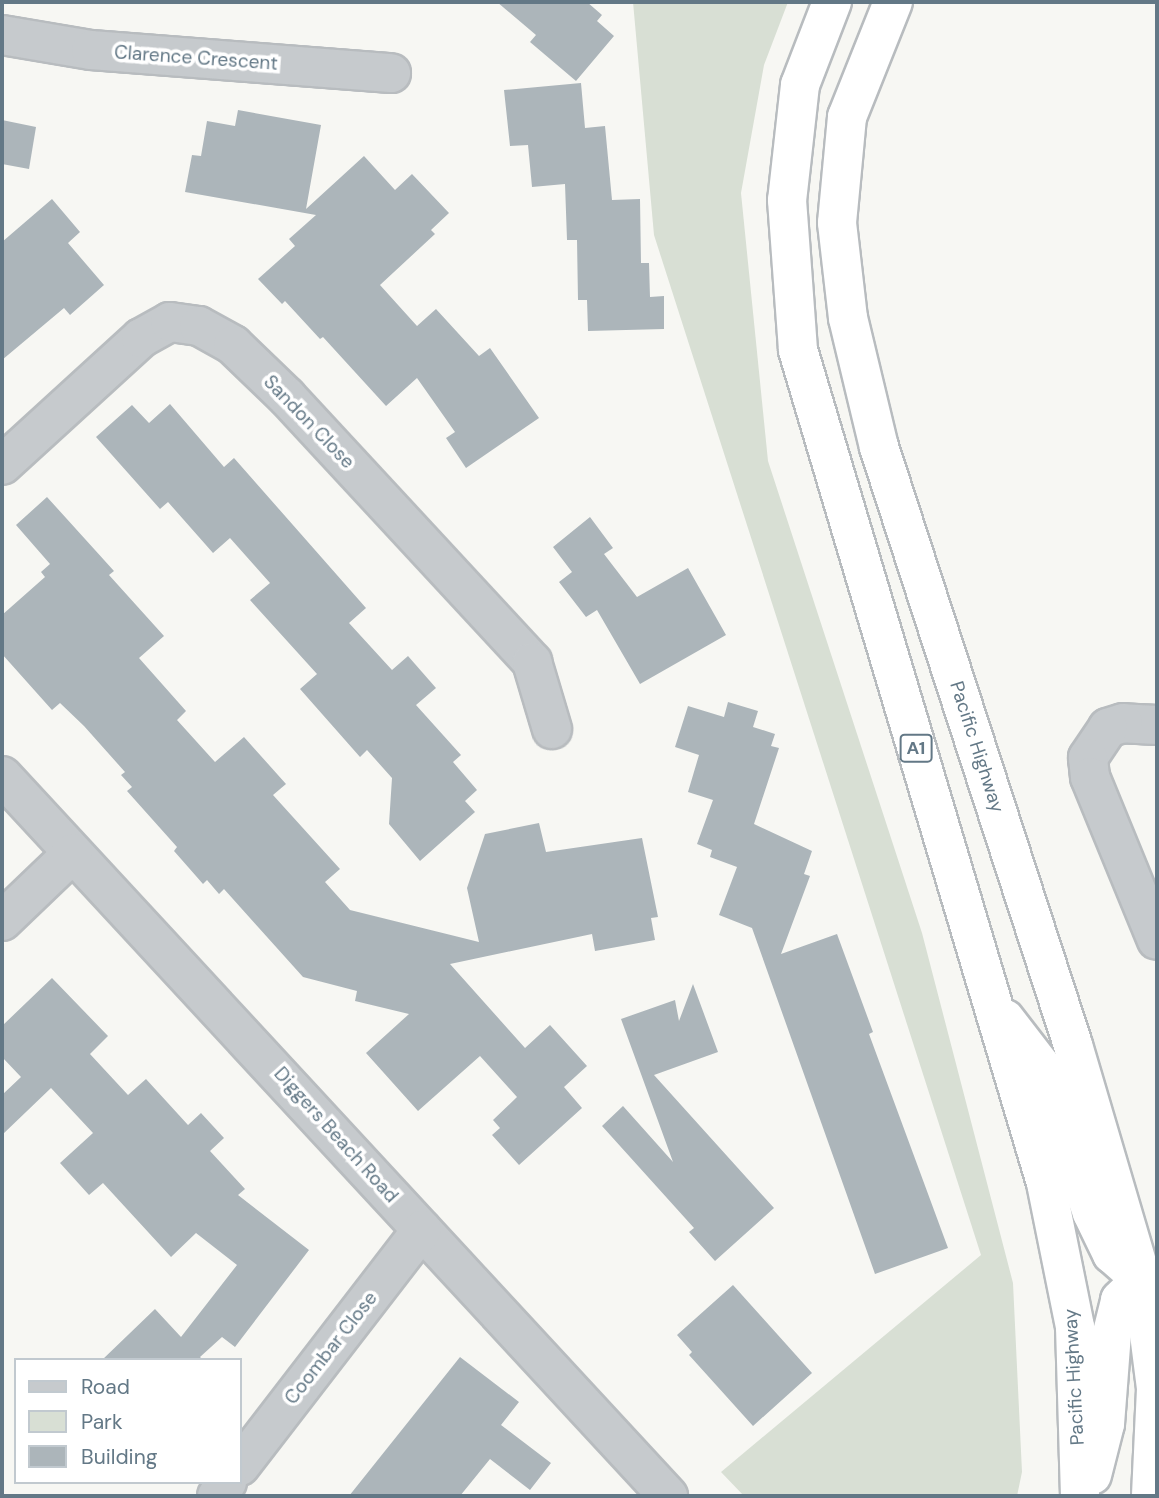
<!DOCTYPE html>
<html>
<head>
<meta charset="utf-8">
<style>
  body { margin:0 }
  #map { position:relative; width:1159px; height:1498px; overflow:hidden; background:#f7f7f3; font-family:"DM Sans",sans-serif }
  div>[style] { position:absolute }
  .green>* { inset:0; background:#d8dfd4 }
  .building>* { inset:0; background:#acb5ba }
  .roads { filter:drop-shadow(2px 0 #b8bcbf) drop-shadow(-2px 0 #b8bcbf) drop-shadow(0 2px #b8bcbf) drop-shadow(0 -2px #b8bcbf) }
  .minor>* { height:38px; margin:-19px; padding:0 19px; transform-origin:19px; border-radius:19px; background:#c6cacd }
  .highway>* { height:38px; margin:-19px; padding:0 19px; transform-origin:19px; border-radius:19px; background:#fff }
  span { translate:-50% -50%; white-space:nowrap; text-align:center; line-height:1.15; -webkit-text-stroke:7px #fff; paint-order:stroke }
  .shield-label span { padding:2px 5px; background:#fff; border:2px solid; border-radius:5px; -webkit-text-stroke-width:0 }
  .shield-label { font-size:18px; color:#637886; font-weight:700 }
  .street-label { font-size:19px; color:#637886 }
  .frame { position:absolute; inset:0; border:4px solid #637886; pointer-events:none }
  .legend { position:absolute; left:14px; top:1358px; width:228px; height:126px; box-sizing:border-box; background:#fff; border:2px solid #c1c9cf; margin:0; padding:9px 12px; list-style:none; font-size:21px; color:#637886 }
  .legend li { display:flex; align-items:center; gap:14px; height:35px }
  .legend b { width:35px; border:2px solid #c1c9cf }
</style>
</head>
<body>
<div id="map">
  <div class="green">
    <div style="clip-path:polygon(633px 2px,788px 2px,764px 65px,741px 193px,768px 461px,922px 933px,1013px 1283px,1022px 1472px,1017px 1496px,744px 1496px,721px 1472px,981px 1255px,654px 235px)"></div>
  </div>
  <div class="building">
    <div style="clip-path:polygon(497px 2px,587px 2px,602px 15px,597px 21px,614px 36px,576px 81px,530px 42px,536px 35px)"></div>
    <div style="clip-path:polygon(581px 83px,585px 128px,605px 126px,612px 200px,640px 199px,641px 263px,649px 263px,650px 297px,664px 296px,664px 329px,588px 331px,587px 300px,578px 300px,577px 240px,567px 240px,565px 184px,532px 187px,528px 145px,510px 146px,504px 90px)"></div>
    <div style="clip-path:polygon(238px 110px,321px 125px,306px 209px,364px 156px,395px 190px,412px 174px,449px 213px,431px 230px,435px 234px,380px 285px,417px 326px,436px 309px,479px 356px,490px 348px,539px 418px,466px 468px,446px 438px,455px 432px,417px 378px,386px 406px,323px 337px,320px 339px,285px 301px,282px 304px,258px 279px,295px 246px,289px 239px,316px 215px,185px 192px,192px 155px,201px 156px,207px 121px,235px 126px)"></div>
    <div style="clip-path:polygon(2px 120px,36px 127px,29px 169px,2px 164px)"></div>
    <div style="clip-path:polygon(52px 199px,80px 232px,68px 243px,104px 285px,70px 315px,64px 308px,2px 360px,2px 242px)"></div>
    <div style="clip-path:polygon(170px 404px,224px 467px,234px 458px,366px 608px,349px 623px,392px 670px,408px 656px,436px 688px,416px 705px,461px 755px,453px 762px,477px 790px,465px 801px,475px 812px,420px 861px,389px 824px,392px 778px,367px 750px,360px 757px,300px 689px,317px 674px,250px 600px,270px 583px,230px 538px,213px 553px,168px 502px,160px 509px,96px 437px,132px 405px,149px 423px)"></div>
    <div style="clip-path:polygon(47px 497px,114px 571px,109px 575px,164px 636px,139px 658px,186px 711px,177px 720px,215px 762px,244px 737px,286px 784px,273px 795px,340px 869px,325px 882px,350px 910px,479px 942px,467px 888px,485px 834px,539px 823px,546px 852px,642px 838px,658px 917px,651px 918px,655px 940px,595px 951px,592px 934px,450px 964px,525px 1048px,550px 1025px,587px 1066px,564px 1087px,582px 1108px,519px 1165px,492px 1135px,500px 1128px,493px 1120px,517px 1097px,480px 1056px,418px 1111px,366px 1053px,409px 1014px,355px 1001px,357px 991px,303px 977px,224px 889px,219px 894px,207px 880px,203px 884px,174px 851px,177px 847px,127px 791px,132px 787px,121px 775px,125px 772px,84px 726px,60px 703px,52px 710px,2px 654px,2px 615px,45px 577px,41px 572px,50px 564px,16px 525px)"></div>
    <div style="clip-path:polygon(590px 517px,613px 548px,604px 554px,637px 597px,688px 568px,726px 635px,640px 684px,597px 610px,586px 617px,559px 582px,572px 572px,553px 547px)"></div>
    <div style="clip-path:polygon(728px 702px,758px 711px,753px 727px,775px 734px,771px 746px,779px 748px,754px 824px,812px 851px,804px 874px,810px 876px,781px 954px,837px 934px,873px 1032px,869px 1034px,948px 1248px,875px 1274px,752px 928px,719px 915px,737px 867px,710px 857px,712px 850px,697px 844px,713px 800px,688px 792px,699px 755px,675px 747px,688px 706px,724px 717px)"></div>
    <div style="clip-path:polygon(52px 978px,108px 1036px,90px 1054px,128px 1095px,146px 1079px,188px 1125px,201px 1113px,224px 1138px,210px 1151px,245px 1189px,238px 1195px,309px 1250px,235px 1347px,222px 1337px,200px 1357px,203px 1360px,102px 1360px,155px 1309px,181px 1337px,237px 1265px,196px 1233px,171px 1257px,103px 1183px,89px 1195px,60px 1163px,93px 1133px,51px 1088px,2px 1135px,2px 1095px,21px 1077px,2px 1057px,2px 1026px)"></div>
    <div style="clip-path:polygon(693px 984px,718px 1052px,654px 1075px,774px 1208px,715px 1261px,689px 1232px,694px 1228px,602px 1126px,623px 1106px,673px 1162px,621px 1019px,675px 1000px,679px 1021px)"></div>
    <div style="clip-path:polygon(733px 1285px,812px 1373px,753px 1426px,689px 1355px,692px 1352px,677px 1335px)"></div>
    <div style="clip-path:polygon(460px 1357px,519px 1402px,501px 1425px,551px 1463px,530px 1490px,490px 1459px,460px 1496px,349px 1496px)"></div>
  </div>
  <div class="roads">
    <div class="minor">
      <div style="left:2px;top:35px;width:90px;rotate:9.6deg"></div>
      <div style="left:91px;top:50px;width:301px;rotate:4.4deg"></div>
      <div style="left:2px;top:465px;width:188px;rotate:-42.4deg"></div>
      <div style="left:141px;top:338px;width:33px;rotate:-29deg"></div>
      <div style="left:170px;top:322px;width:29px;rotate:8deg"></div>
      <div style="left:199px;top:326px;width:39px;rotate:29deg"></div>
      <div style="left:233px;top:345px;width:75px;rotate:43.9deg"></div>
      <div style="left:287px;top:397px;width:361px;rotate:47.2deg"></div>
      <div style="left:532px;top:662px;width:70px;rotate:73.4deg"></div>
      <div style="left:1157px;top:725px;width:34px;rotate:-177deg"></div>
      <div style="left:1123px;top:723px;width:16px;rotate:162deg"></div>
      <div style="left:1108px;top:728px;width:36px;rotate:124deg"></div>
      <div style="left:1088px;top:758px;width:19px;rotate:84deg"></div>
      <div style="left:1090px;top:777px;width:176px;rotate:67.7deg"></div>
      <div style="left:2px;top:776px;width:981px;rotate:47.23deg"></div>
      <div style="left:2px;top:921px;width:98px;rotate:-43.8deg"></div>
      <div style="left:240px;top:1466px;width:298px;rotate:-52.4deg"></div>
      <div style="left:217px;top:1496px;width:17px;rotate:-54deg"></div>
    </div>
    <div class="highway">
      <div style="left:832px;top:2px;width:89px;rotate:111.1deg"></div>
      <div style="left:800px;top:85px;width:116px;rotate:96.4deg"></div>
      <div style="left:787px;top:200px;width:150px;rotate:85.8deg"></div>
      <div style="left:798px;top:350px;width:869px;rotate:73.42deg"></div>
      <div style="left:1046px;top:1183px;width:147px;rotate:78.6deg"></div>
      <div style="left:1075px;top:1327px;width:169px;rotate:88.3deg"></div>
      <div style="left:893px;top:2px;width:124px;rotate:111.8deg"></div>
      <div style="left:847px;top:117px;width:106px;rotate:95.4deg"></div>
      <div style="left:837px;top:223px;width:96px;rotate:83.4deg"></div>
      <div style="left:848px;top:318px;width:133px;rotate:76.5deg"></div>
      <div style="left:879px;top:447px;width:629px;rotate:72.03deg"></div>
      <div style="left:1073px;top:1045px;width:244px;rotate:73.6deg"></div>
      <div style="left:1142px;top:1279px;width:111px;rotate:82.7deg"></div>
      <div style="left:1156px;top:1389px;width:107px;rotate:92.7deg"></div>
      <div style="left:1005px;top:1019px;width:61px;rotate:52.4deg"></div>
      <div style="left:1042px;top:1067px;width:154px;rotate:71.1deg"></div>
      <div style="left:1092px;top:1213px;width:46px;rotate:64deg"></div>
      <div style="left:1112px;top:1254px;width:23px;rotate:41deg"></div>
      <div style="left:1092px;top:1475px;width:53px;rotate:-75.7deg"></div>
      <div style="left:1105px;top:1424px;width:91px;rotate:-85.6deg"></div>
      <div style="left:1112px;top:1333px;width:34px;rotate:-76deg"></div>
      <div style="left:1120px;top:1300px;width:30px;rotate:-44deg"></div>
    </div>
  </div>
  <div class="shield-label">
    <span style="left:916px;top:748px">A1</span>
  </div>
  <div class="street-label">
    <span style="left:196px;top:58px;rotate:4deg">Clarence Crescent</span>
    <span style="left:309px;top:422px;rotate:46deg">Sandon Close</span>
    <span style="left:977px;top:747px;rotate:72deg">Pacific Highway</span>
    <span style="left:336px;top:1135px;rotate:48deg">Diggers Beach Road</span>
    <span style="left:331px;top:1348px;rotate:-52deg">Coombar Close</span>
    <span style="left:1074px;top:1377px;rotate:-93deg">Pacific Highway</span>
  </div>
  <div class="frame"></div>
  <ul class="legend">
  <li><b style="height:9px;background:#c6cacd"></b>Road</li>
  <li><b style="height:19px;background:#d8dfd4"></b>Park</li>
  <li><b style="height:19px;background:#acb5ba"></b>Building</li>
  </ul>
</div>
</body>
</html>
